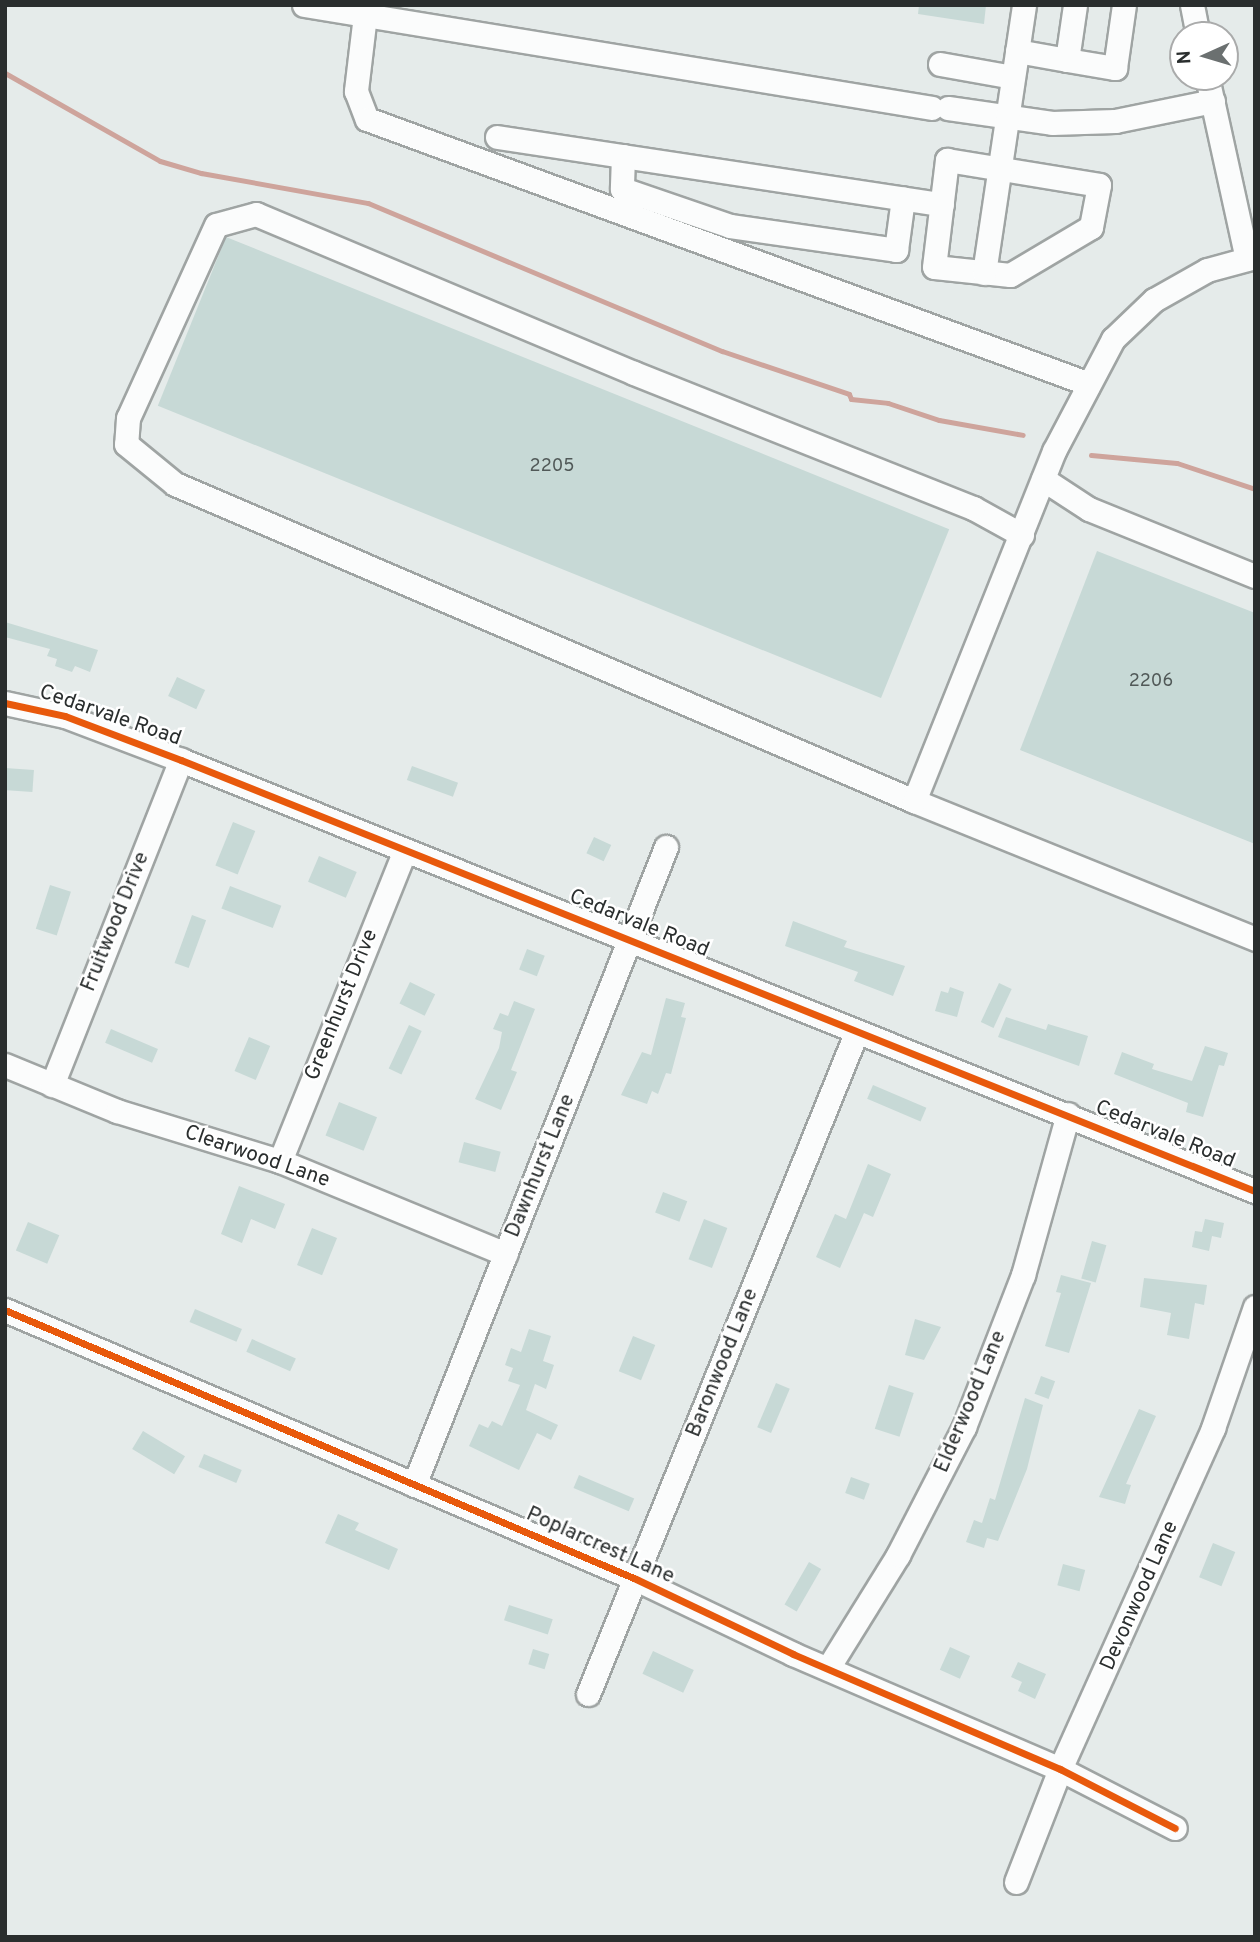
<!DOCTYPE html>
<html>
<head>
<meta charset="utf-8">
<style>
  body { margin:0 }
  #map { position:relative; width:1260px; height:1942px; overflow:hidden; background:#e5ebea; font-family:Overpass,sans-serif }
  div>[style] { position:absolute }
  .stream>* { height:5px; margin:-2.5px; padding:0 2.5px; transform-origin:2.5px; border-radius:2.5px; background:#cea49c }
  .building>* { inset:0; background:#c7d9d6; transform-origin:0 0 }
  .roads { filter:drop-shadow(2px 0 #9fa4a3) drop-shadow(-2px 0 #9fa4a3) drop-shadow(0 2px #9fa4a3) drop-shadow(0 -2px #9fa4a3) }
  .minor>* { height:23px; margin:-11.5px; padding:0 11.5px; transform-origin:11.5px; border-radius:11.5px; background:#fbfcfc }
  .cycleway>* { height:7px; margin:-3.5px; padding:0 3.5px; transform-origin:3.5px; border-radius:3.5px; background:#e8590c }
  span { translate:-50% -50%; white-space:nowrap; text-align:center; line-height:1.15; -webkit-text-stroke:5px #fff; paint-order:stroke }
  .number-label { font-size:18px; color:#515958 }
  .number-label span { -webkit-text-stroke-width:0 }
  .street-label { font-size:21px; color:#2a2e2e }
  .frame { position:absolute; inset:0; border:7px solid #2a2e2e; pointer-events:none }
  .north { position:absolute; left:1169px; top:21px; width:70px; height:70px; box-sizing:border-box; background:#fff; border:2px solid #aaabab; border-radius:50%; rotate:266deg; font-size:19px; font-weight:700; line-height:28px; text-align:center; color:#2a2e2e }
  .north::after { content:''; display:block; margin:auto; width:24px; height:32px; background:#6b7070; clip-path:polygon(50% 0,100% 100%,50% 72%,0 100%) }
</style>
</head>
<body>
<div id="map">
  <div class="stream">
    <div style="left:5px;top:73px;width:178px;rotate:29.6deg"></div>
    <div style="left:160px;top:161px;width:43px;rotate:16.3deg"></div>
    <div style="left:201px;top:173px;width:170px;rotate:10.2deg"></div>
    <div style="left:368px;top:203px;width:384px;rotate:22.7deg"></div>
    <div style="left:722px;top:351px;width:134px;rotate:18.7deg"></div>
    <div style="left:849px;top:394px;width:5px;rotate:68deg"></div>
    <div style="left:851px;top:399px;width:37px;rotate:6deg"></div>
    <div style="left:888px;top:403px;width:54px;rotate:18.4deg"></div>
    <div style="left:939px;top:420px;width:85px;rotate:10.1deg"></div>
    <div style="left:1091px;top:455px;width:86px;rotate:5.3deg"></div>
    <div style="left:1177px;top:463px;width:82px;rotate:18.4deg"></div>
  </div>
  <div class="building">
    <div style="clip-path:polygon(919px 5px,986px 5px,984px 24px,918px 14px)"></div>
    <div style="left:226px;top:237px;width:780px;height:182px;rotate:22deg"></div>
    <div style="clip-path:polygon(1097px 551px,1255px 613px,1255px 844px,1020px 750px)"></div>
    <div style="clip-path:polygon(5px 622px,98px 650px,90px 672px,75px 666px,72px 672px,55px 666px,57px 659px,47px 656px,50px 649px,5px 637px)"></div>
    <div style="left:177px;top:677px;width:31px;height:21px;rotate:25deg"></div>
    <div style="left:412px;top:766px;width:49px;height:15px;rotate:20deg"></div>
    <div style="left:5px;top:768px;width:29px;height:22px;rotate:4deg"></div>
    <div style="left:233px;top:822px;width:24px;height:47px;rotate:22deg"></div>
    <div style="left:594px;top:837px;width:19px;height:18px;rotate:25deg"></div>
    <div style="left:319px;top:856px;width:41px;height:28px;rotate:23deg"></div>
    <div style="left:50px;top:885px;width:22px;height:46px;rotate:18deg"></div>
    <div style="left:230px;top:886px;width:55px;height:24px;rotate:21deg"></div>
    <div style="left:192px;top:915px;width:15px;height:51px;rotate:20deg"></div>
    <div style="clip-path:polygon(793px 921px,847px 941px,844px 947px,905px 966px,893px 996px,854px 981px,858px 972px,785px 946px)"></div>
    <div style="left:527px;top:949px;width:19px;height:22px;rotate:21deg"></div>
    <div style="left:410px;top:982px;width:28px;height:24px;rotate:26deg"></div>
    <div style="left:999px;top:983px;width:14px;height:43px;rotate:25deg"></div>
    <div style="clip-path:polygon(950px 987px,964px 992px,957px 1017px,935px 1011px,941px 991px,948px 993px)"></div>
    <div style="clip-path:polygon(666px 998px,685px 1003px,681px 1017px,686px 1018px,671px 1074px,666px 1073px,658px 1094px,652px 1091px,647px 1104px,621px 1095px,642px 1052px,651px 1055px)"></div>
    <div style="clip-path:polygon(514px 1001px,535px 1009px,511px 1070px,517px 1072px,501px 1110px,475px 1099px,499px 1048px,502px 1032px,493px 1029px,500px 1013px,508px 1016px)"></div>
    <div style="clip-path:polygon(1006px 1017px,1046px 1030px,1048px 1024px,1088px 1036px,1079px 1066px,998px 1037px)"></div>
    <div style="left:409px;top:1025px;width:14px;height:48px;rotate:25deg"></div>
    <div style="left:111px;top:1029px;width:51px;height:15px;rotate:23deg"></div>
    <div style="left:249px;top:1037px;width:23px;height:37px;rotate:23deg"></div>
    <div style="clip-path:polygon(1205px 1046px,1228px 1053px,1224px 1066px,1219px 1065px,1203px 1117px,1186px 1112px,1188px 1103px,1114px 1074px,1122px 1052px,1154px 1064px,1152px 1069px,1192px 1081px)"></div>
    <div style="left:873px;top:1085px;width:58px;height:15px;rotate:23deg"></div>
    <div style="left:339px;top:1102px;width:41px;height:36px;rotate:22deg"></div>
    <div style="left:464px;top:1142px;width:38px;height:21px;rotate:15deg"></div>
    <div style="clip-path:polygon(868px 1164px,891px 1174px,873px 1217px,864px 1213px,840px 1268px,816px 1257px,835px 1214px,846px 1219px)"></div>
    <div style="clip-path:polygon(239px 1186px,285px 1204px,275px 1229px,251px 1219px,242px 1243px,221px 1234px)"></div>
    <div style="left:663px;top:1192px;width:26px;height:22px;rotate:21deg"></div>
    <div style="left:704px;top:1219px;width:25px;height:43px;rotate:21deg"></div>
    <div style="clip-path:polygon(1205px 1219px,1224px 1223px,1221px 1238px,1212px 1236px,1209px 1251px,1192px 1247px,1195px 1231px,1202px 1232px)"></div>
    <div style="left:28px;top:1222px;width:34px;height:31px;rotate:23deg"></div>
    <div style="left:312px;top:1228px;width:27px;height:40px;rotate:22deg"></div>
    <div style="left:1092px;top:1241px;width:15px;height:39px;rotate:16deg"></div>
    <div style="clip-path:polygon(1061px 1275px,1091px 1283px,1069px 1353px,1045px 1346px,1061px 1293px,1056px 1292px)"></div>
    <div style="clip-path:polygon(1144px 1278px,1207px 1285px,1204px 1305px,1195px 1303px,1189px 1339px,1167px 1335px,1171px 1313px,1140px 1307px)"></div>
    <div style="left:195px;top:1309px;width:51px;height:14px;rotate:23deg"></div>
    <div style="clip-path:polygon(915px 1319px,941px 1327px,924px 1360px,905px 1355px)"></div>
    <div style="clip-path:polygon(529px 1329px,551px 1336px,543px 1361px,554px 1365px,546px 1389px,535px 1384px,526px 1410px,558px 1425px,551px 1440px,537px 1433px,519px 1470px,469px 1446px,479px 1424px,488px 1428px,492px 1421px,502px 1426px,520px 1385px,508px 1381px,513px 1368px,505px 1365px,511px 1348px,521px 1352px)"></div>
    <div style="left:633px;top:1336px;width:24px;height:38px;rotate:22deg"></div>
    <div style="left:252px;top:1339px;width:48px;height:14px;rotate:24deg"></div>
    <div style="left:1041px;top:1376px;width:15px;height:19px;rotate:20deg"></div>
    <div style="left:776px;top:1383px;width:15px;height:48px;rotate:23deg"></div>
    <div style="left:889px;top:1385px;width:26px;height:46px;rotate:18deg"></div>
    <div style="clip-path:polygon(1025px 1398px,1043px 1405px,1027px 1469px,998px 1541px,987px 1538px,984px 1548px,966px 1542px,974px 1520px,982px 1523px,990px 1498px,995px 1500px)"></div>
    <div style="clip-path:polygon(1139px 1409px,1156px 1416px,1126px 1484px,1131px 1485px,1125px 1504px,1099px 1497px)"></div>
    <div style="left:143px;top:1431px;width:49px;height:21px;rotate:31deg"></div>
    <div style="left:204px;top:1454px;width:41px;height:14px;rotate:23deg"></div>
    <div style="left:579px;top:1475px;width:60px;height:14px;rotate:23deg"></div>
    <div style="left:851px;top:1477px;width:20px;height:17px;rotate:20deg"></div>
    <div style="clip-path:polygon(338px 1514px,359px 1523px,355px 1530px,398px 1549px,389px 1570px,325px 1543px)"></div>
    <div style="left:1213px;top:1543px;width:24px;height:37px;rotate:22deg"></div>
    <div style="left:809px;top:1562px;width:14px;height:49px;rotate:30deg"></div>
    <div style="left:1063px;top:1564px;width:23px;height:22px;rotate:15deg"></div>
    <div style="left:509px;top:1605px;width:46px;height:16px;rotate:18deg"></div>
    <div style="left:950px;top:1647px;width:22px;height:25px;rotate:24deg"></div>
    <div style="left:533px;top:1649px;width:17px;height:16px;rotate:17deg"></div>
    <div style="left:653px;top:1651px;width:45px;height:25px;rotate:25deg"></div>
    <div style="clip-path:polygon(1018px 1662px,1046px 1674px,1035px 1699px,1018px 1691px,1022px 1682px,1011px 1677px)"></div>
  </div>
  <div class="roads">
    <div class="minor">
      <div style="left:304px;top:5px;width:636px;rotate:9.31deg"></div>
      <div style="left:1192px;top:5px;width:31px;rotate:79deg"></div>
      <div style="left:365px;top:15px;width:77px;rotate:96.8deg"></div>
      <div style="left:356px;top:91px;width:30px;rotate:69deg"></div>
      <div style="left:367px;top:119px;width:769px;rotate:20.15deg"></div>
      <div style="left:1017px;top:51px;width:51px;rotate:10.2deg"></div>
      <div style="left:1067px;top:60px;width:56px;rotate:-81.7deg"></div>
      <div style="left:1067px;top:60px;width:49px;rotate:9.5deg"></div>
      <div style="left:1115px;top:68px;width:64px;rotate:-81.9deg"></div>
      <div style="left:940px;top:64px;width:74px;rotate:10.1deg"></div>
      <div style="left:1207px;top:77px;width:186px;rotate:77.6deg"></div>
      <div style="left:948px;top:108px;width:105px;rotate:8.2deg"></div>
      <div style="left:1052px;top:123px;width:63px;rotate:-1.8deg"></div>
      <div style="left:1115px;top:121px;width:100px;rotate:-11.5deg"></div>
      <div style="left:497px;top:137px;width:450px;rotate:8.6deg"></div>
      <div style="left:623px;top:156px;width:33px;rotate:92deg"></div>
      <div style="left:622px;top:189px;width:114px;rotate:18.9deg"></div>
      <div style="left:730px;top:226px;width:168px;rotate:8.2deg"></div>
      <div style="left:896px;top:250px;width:52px;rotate:-82.3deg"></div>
      <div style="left:947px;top:160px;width:154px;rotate:9.3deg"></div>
      <div style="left:1099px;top:185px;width:43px;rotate:100.8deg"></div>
      <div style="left:1091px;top:227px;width:94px;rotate:149.3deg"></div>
      <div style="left:1010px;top:275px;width:76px;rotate:-174deg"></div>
      <div style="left:934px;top:267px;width:108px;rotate:-83.1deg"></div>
      <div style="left:984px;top:273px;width:271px;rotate:-81.5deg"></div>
      <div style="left:1043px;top:479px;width:55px;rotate:33.1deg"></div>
      <div style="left:1089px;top:509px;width:179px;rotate:22deg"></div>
      <div style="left:1022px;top:535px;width:56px;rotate:-151.1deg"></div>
      <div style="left:973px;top:508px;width:365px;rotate:-158.3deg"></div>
      <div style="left:634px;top:373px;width:410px;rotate:-157.2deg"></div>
      <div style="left:256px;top:214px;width:41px;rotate:164.6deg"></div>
      <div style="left:216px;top:225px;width:212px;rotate:114.5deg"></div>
      <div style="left:128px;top:418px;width:26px;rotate:94deg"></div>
      <div style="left:126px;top:444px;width:63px;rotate:39.2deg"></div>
      <div style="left:175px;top:484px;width:804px;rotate:23.22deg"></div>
      <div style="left:914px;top:801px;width:368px;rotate:22deg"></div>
      <div style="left:5px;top:703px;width:61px;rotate:12.2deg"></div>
      <div style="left:65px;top:716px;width:124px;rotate:20.8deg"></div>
      <div style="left:181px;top:760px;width:1157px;rotate:21.87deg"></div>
      <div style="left:914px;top:801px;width:377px;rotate:-68.2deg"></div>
      <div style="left:1054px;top:451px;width:127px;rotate:-62.2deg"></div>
      <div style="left:1113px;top:339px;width:57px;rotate:-43.6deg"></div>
      <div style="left:1154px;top:300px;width:61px;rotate:-29.5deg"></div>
      <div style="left:1207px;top:270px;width:50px;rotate:-15.2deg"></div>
      <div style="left:5px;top:1065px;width:121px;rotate:22.3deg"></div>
      <div style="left:117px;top:1111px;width:170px;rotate:17.1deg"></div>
      <div style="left:280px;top:1161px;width:244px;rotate:22.4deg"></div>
      <div style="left:52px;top:1085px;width:350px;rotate:-68.4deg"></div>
      <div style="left:280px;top:1161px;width:335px;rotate:-68.1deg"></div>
      <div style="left:5px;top:1310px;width:686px;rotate:23.09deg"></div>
      <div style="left:636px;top:1579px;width:174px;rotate:25.5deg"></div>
      <div style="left:793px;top:1654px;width:291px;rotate:23.3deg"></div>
      <div style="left:1060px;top:1769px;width:129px;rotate:27.2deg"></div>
      <div style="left:414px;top:1485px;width:686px;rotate:-68.45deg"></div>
      <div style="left:828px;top:1668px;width:133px;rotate:-58.2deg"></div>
      <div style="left:898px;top:1555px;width:144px;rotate:-62.7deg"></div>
      <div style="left:964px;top:1427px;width:163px;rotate:-68.8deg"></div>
      <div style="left:1023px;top:1275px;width:167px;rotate:-74.4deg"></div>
      <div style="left:588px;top:1694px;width:715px;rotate:-67.92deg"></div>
      <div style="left:1016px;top:1882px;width:121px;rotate:-68.7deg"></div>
      <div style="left:1060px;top:1769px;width:374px;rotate:-65.8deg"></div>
      <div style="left:1213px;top:1428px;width:128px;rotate:-70.9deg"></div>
    </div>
  </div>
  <div class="cycleway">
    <div style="left:5px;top:703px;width:61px;rotate:12.2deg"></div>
    <div style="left:65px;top:716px;width:124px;rotate:20.8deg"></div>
    <div style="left:181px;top:760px;width:1157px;rotate:21.87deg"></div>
    <div style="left:5px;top:1310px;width:686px;rotate:23.09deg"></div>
    <div style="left:636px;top:1579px;width:174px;rotate:25.5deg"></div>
    <div style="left:793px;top:1654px;width:291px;rotate:23.3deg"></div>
    <div style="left:1060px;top:1769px;width:129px;rotate:27.2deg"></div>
  </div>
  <div class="number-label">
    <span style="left:552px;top:467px">2205</span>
    <span style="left:1151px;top:682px">2206</span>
  </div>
  <div class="street-label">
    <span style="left:110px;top:716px;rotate:19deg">Cedarvale Road</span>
    <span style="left:116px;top:922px;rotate:-68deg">Fruitwood Drive</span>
    <span style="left:639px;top:924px;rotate:22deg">Cedarvale Road</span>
    <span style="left:342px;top:1005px;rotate:-68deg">Greenhurst Drive</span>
    <span style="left:1165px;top:1135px;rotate:22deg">Cedarvale Road</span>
    <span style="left:257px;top:1157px;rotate:19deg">Clearwood Lane</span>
    <span style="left:541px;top:1166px;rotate:-68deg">Dawnhurst Lane</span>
    <span style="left:723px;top:1363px;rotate:-68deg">Baronwood Lane</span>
    <span style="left:971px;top:1402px;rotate:-67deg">Elderwood Lane</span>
    <span style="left:600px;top:1546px;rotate:24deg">Poplarcrest Lane</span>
    <span style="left:1140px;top:1596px;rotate:-66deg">Devonwood Lane</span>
  </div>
  <div class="frame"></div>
  <div class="north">N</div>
</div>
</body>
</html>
